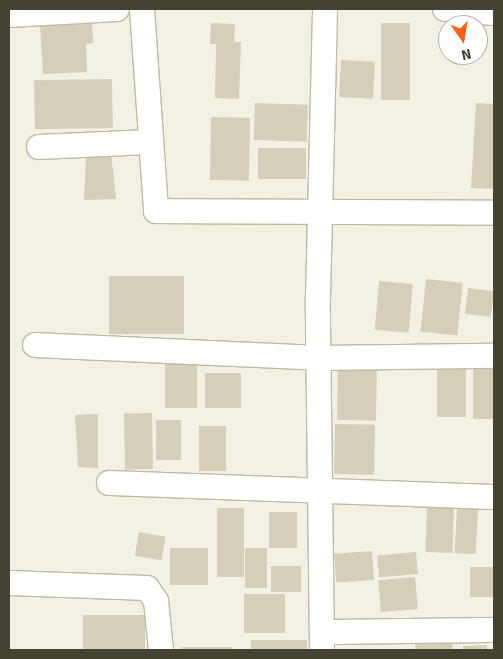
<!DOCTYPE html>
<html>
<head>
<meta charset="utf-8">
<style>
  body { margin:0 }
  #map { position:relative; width:503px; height:659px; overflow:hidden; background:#f3f1e3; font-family:Signika,sans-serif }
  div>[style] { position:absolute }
  .building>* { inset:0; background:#d5cfb7; transform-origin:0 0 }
  .roads { filter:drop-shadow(1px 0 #bfbaa5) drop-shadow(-1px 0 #bfbaa5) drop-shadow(0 1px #bfbaa5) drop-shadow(0 -1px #bfbaa5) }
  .minor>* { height:24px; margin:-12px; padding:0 12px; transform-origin:12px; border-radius:12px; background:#fff }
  span { translate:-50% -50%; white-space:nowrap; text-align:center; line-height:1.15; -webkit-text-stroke:4px #fff; paint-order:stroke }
  .frame { position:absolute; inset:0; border:10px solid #454133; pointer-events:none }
  .north { position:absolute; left:438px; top:15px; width:50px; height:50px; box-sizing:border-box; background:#fff; border:1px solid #b5b3ad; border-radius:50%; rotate:167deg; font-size:14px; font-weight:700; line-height:20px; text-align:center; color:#454133 }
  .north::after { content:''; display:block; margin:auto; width:18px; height:22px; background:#ff5e0d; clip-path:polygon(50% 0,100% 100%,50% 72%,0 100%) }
</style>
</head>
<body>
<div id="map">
  <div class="building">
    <div style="clip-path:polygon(92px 23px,93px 43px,86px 44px,87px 72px,43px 74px,40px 26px)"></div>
    <div style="clip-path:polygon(211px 23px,235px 24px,234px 42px,241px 42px,239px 99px,215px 98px,216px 44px,210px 44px)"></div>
    <div style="left:381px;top:23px;width:29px;height:77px"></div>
    <div style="left:341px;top:60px;width:34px;height:37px;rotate:3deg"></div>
    <div style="left:112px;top:79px;width:49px;height:78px;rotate:89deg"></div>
    <div style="left:255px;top:103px;width:53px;height:37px;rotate:2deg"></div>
    <div style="clip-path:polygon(476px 103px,494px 104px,494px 189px,471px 188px)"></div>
    <div style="left:211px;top:117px;width:39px;height:63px;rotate:1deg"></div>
    <div style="left:258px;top:148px;width:48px;height:31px"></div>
    <div style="clip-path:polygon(111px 152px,116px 199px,84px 200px,86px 157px)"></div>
    <div style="left:184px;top:276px;width:58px;height:75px;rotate:90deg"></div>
    <div style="left:426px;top:279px;width:37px;height:53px;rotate:6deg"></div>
    <div style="left:379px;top:281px;width:34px;height:49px;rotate:5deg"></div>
    <div style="left:468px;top:288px;width:26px;height:26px;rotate:7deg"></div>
    <div style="left:165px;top:359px;width:32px;height:49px"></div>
    <div style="left:338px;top:361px;width:39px;height:59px;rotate:1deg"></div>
    <div style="left:437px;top:363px;width:29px;height:54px"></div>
    <div style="left:473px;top:363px;width:21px;height:56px"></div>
    <div style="left:205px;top:373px;width:36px;height:35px"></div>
    <div style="left:152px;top:413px;width:56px;height:28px;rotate:89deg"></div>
    <div style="clip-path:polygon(98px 414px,98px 468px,78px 467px,75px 415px)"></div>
    <div style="left:156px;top:420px;width:25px;height:40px"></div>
    <div style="left:335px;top:424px;width:40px;height:50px;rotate:1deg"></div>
    <div style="left:199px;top:426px;width:27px;height:45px"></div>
    <div style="left:427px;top:507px;width:27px;height:45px;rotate:2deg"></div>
    <div style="left:217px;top:508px;width:27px;height:69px"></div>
    <div style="left:457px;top:508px;width:21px;height:45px;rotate:3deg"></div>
    <div style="left:269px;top:512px;width:28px;height:36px"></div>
    <div style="left:139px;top:532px;width:27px;height:24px;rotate:10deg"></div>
    <div style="left:170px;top:548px;width:38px;height:37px"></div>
    <div style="left:245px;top:548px;width:22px;height:40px"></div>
    <div style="left:372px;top:551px;width:29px;height:38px;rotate:86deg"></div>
    <div style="left:416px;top:552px;width:22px;height:39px;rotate:85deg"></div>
    <div style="left:271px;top:566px;width:30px;height:26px"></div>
    <div style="left:470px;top:567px;width:24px;height:30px"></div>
    <div style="left:415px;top:577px;width:32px;height:37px;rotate:85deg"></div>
    <div style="left:285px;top:594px;width:39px;height:41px;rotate:90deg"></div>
    <div style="left:83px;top:615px;width:62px;height:34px"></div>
    <div style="left:307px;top:640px;width:10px;height:56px;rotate:90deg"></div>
    <div style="left:452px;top:640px;width:10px;height:37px;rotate:84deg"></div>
    <div style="clip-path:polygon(487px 645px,487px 650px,463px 650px,463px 646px)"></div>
    <div style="left:181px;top:647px;width:51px;height:3px"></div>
  </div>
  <div class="roads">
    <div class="minor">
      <div style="left:142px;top:9px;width:202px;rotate:86deg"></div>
      <div style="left:156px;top:211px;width:338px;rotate:0.3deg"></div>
      <div style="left:445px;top:9px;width:49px;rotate:4.7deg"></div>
      <div style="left:9px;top:15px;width:108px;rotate:-3.2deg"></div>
      <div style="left:39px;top:147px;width:110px;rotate:-2.6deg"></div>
      <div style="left:35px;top:345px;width:284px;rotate:2.6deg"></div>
      <div style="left:319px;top:358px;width:175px;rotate:-0.7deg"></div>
      <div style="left:109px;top:483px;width:385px;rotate:2.1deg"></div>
      <div style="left:9px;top:583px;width:138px;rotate:2.1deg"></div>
      <div style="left:147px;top:588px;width:16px;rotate:55deg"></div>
      <div style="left:156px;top:601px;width:49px;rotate:84.2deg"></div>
      <div style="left:322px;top:632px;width:172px;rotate:-0.7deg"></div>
      <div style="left:322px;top:650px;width:352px;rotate:-90.7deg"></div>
      <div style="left:318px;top:298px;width:289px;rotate:-88.6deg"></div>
    </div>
  </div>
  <div class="frame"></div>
  <div class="north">N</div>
</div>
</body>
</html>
